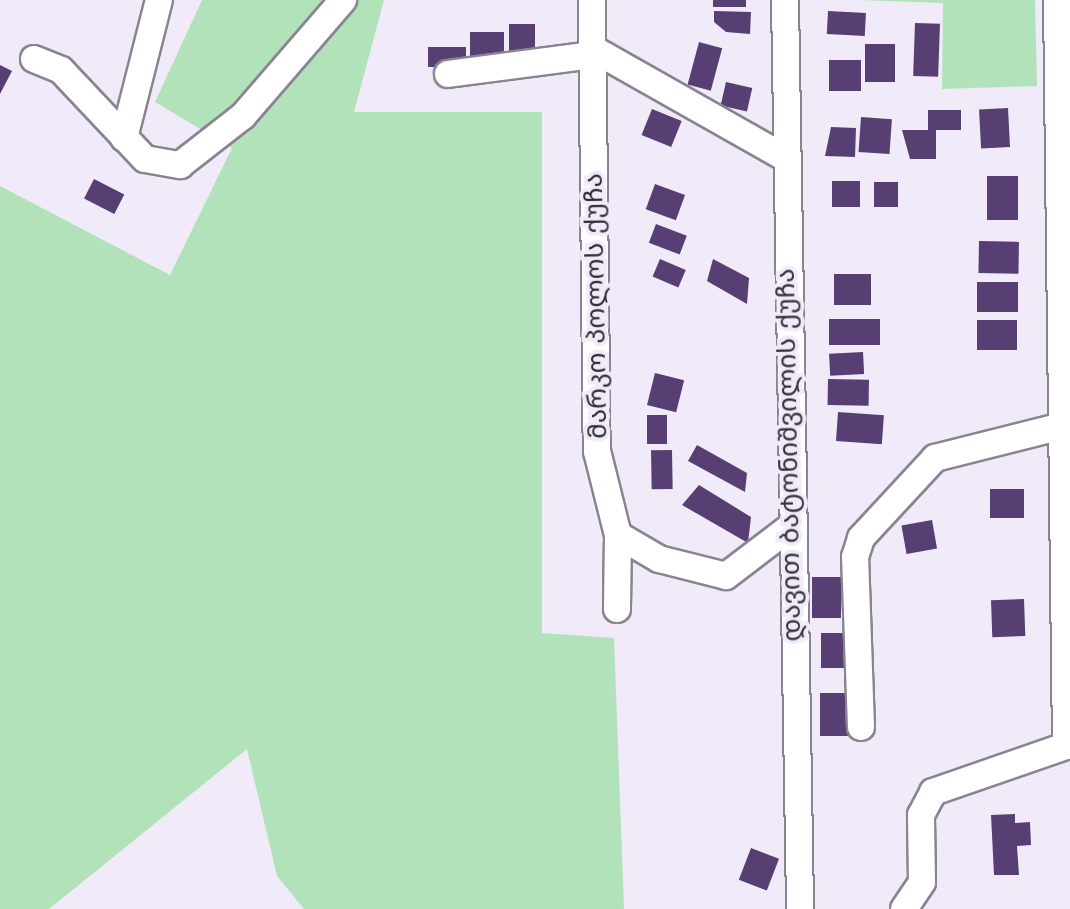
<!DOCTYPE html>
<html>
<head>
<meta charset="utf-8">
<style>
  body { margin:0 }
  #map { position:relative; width:1070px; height:909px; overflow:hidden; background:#f1ebf9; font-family:"Work Sans","Noto Sans Georgian",sans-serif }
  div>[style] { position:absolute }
  .green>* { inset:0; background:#b2e2b9 }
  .building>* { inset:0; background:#583f73; transform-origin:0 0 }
  .roads { filter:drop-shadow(2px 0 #898491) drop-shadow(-2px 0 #898491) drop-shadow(0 2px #898491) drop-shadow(0 -2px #898491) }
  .minor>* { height:26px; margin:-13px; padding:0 13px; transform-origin:13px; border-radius:13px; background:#fff }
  span { translate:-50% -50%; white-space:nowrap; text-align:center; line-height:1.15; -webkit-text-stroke:8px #f1ebf9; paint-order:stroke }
  .street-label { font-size:26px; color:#302e34 }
</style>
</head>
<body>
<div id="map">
  <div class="green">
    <div style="clip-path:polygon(202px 0,384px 0,354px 112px,542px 112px,542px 633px,614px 638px,624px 909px,304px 909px,277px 876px,247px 749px,49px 909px,0 909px,0 186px,170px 275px,232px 148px,155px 102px)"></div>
    <div style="clip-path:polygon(860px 0,1035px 0,1037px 86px,942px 89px,943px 3px)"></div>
  </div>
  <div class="building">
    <div style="left:713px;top:0;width:33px;height:7px"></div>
    <div style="clip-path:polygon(714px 11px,751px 12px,750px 34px,726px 32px,714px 22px)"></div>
    <div style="left:828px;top:11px;width:38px;height:23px;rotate:3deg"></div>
    <div style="left:915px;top:23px;width:25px;height:53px;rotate:2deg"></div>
    <div style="left:509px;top:24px;width:26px;height:33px"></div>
    <div style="left:470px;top:32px;width:34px;height:26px"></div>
    <div style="left:699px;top:42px;width:24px;height:44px;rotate:15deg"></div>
    <div style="left:865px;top:44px;width:30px;height:38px"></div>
    <div style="left:428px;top:47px;width:38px;height:20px"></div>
    <div style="left:829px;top:60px;width:32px;height:31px"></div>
    <div style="clip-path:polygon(0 65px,12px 71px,0 94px)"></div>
    <div style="left:726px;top:82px;width:27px;height:24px;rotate:13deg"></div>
    <div style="left:1008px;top:108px;width:39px;height:29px;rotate:87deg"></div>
    <div style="left:652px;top:109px;width:32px;height:28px;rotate:22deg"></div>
    <div style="clip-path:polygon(928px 110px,961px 110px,961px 130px,936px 130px,936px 159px,910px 159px,902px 130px,928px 130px)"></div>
    <div style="left:861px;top:117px;width:31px;height:35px;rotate:4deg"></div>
    <div style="clip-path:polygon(831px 127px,856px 128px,855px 157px,825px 156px)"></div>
    <div style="left:987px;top:176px;width:31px;height:44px"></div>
    <div style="left:94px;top:179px;width:34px;height:22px;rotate:27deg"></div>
    <div style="left:832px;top:181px;width:28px;height:26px"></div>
    <div style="left:874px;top:182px;width:24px;height:25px"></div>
    <div style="left:655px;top:184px;width:32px;height:27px;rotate:20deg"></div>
    <div style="left:656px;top:224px;width:33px;height:20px;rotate:21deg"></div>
    <div style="left:979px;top:241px;width:40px;height:32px;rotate:1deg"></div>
    <div style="left:660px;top:259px;width:28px;height:19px;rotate:23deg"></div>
    <div style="clip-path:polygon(713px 259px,749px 278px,747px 304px,707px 281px)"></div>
    <div style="left:834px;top:274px;width:37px;height:31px"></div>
    <div style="left:977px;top:282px;width:41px;height:30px"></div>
    <div style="left:880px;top:319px;width:26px;height:51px;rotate:90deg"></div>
    <div style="left:1017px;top:320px;width:30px;height:40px;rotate:90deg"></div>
    <div style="left:863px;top:352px;width:22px;height:34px;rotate:87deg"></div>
    <div style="left:655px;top:373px;width:30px;height:33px;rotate:14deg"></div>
    <div style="left:828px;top:379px;width:41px;height:26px;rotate:1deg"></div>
    <div style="left:838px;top:412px;width:46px;height:29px;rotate:4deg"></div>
    <div style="left:647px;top:415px;width:20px;height:29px"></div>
    <div style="clip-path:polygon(697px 445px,747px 473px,745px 492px,688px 461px)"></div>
    <div style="left:672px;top:450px;width:39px;height:21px;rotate:89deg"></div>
    <div style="clip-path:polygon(699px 485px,751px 517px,748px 543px,682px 505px)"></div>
    <div style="left:990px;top:489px;width:34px;height:29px"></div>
    <div style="left:932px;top:520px;width:29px;height:31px;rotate:80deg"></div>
    <div style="left:841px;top:577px;width:41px;height:29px;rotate:90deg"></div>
    <div style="left:1024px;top:599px;width:37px;height:33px;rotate:88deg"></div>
    <div style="left:821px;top:633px;width:25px;height:35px"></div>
    <div style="left:820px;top:693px;width:29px;height:43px"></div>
    <div style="clip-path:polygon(1015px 814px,1015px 823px,1030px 822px,1031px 845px,1017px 846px,1019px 875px,994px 875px,991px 815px)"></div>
    <div style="left:751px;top:848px;width:30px;height:34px;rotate:21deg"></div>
  </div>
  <div class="roads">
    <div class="minor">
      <div style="left:592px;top:0;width:451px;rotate:89.4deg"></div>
      <div style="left:597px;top:451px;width:87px;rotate:76deg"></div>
      <div style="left:618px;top:535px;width:74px;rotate:90.8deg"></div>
      <div style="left:785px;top:0;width:909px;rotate:89.05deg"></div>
      <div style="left:593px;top:49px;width:222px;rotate:29.5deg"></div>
      <div style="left:34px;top:59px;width:29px;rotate:22deg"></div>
      <div style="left:61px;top:70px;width:122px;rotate:46.7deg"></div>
      <div style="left:145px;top:159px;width:36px;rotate:10deg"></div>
      <div style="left:180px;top:165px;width:80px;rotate:-37.9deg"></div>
      <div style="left:243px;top:116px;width:153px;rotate:-49.2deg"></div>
      <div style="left:448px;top:74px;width:146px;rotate:-7.5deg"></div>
      <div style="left:124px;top:138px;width:142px;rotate:-75.8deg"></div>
      <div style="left:618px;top:535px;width:48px;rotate:30.3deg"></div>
      <div style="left:659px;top:559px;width:69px;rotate:14.2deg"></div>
      <div style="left:726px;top:576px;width:79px;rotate:-37.3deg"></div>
      <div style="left:861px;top:727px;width:170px;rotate:-92deg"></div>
      <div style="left:855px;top:557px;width:20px;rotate:-72deg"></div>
      <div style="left:861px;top:538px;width:109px;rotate:-47.2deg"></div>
      <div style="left:935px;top:458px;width:139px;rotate:-14.1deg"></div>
      <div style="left:904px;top:909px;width:32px;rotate:-56deg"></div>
      <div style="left:922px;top:882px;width:67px;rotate:-90.9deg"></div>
      <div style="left:921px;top:815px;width:26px;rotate:-62deg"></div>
      <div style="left:933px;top:792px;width:141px;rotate:-19.1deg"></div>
      <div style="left:1066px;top:746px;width:746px;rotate:-90.69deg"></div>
    </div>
  </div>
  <div class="street-label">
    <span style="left:596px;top:306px;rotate:-91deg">მარკო პოლოს ქუჩა</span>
    <span style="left:789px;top:455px;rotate:-91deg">დავით ბატონიშვილის ქუჩა</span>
  </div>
</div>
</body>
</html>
